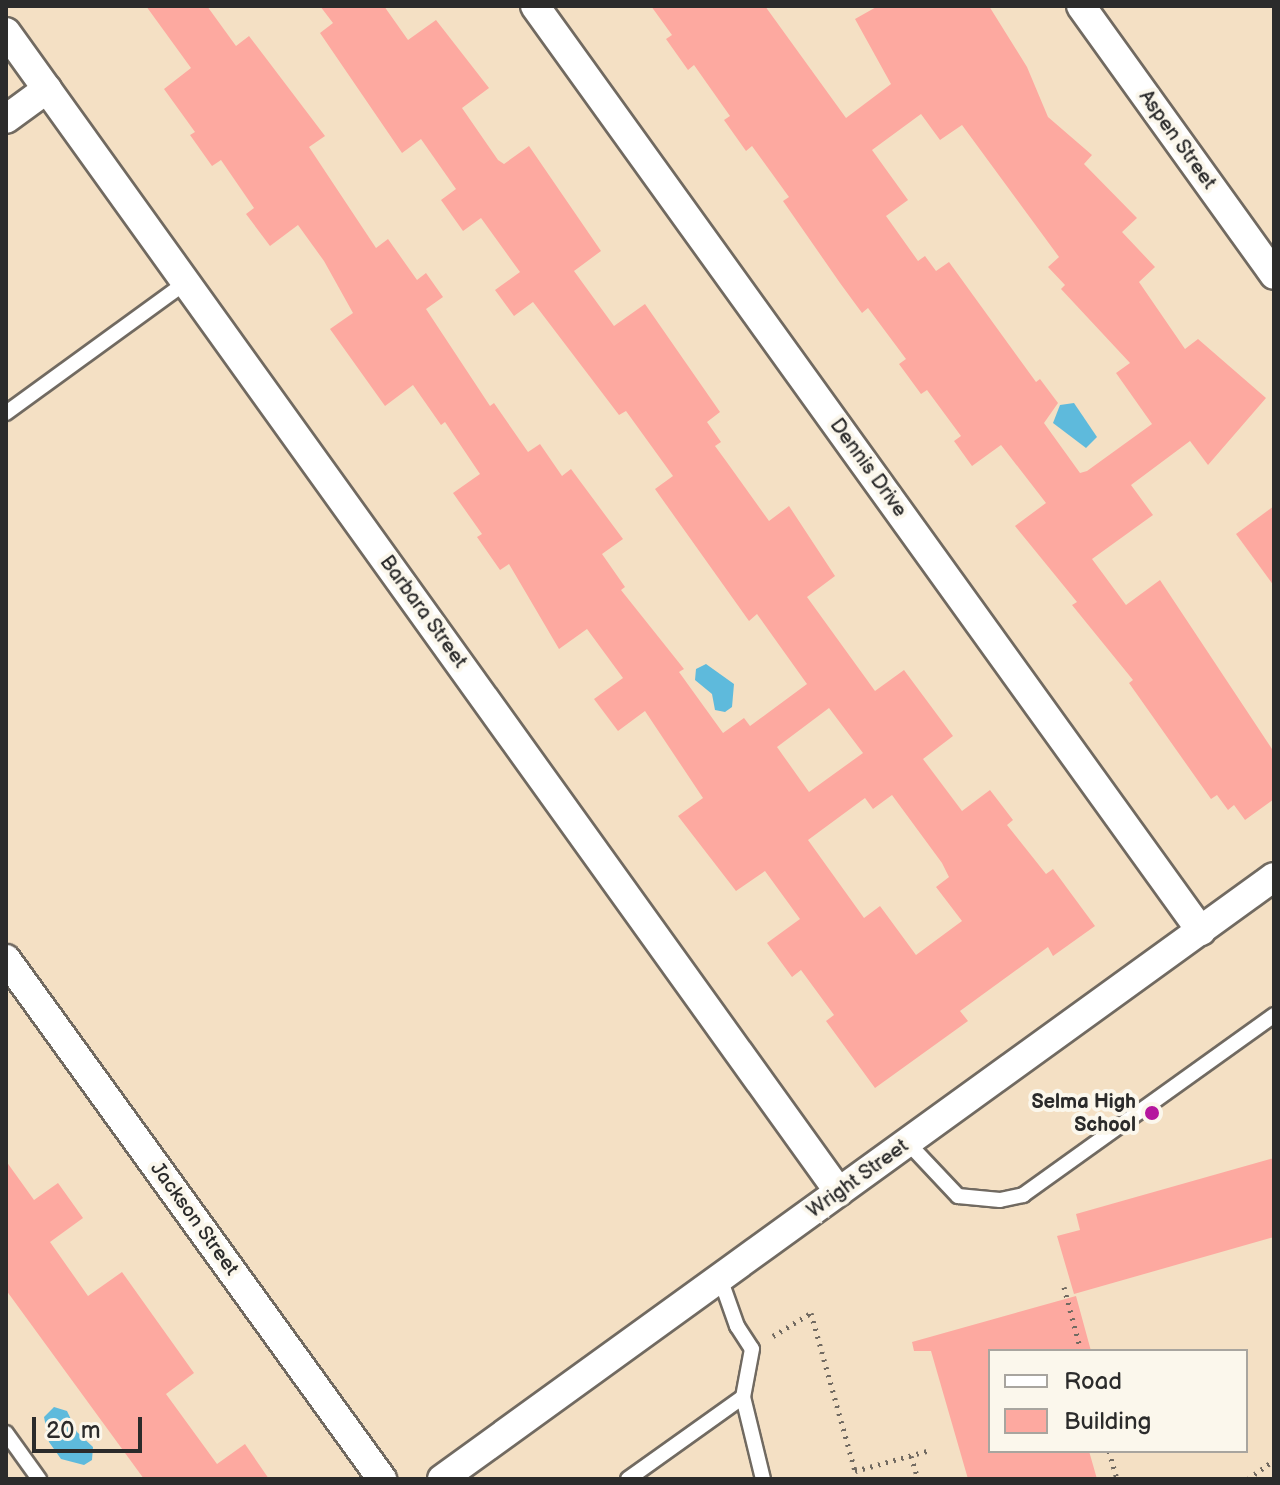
<!DOCTYPE html>
<html>
<head>
<meta charset="utf-8">
<style>
  body { margin:0 }
  #map { position:relative; width:1280px; height:1485px; overflow:hidden; background:#f4e0c4; font-family:"Balsamiq Sans",sans-serif }
  div>[style] { position:absolute }
  .water>* { inset:0; background:#5ebadc }
  .building>* { inset:0; background:#fda9a0 }
  .path>* { height:5px; margin-top:-2.5px; transform-origin:0; background:repeating-linear-gradient(90deg,#716a61 0 2px,transparent 0 8px) }
  .roads { filter:drop-shadow(2px 0 #716a61) drop-shadow(-2px 0 #716a61) drop-shadow(0 2px #716a61) drop-shadow(0 -2px #716a61) }
  .lane>* { height:14px; margin:-7px; padding:0 7px; transform-origin:7px; border-radius:7px; background:#fff }
  .street>* { height:28px; margin:-14px; padding:0 14px; transform-origin:14px; border-radius:14px; background:#fff }
  .dots>* { width:22px; height:22px; translate:-50% -50%; box-sizing:border-box; border:4px solid #fbf7ec; border-radius:50% }
  span { translate:-50% -50%; white-space:nowrap; text-align:center; line-height:1.15; -webkit-text-stroke:8px #fbf7ec; paint-order:stroke }
  .street-label { font-size:20px; color:#2b2b2b }
  .poi-label { font-size:20px; color:#2b2b2b; font-weight:700 }
  .right { translate:-100% -50%; text-align:right }
  .frame { position:absolute; inset:0; border:8px solid #2b2b2b; pointer-events:none }
  .legend { position:absolute; left:988px; top:1349px; width:260px; height:104px; box-sizing:border-box; background:#fbf7ec; border:2px solid #a8a59f; margin:0; padding:10px 14px; list-style:none; font-size:24px; color:#2b2b2b }
  .legend li { display:flex; align-items:center; gap:16px; height:40px }
  .legend b { width:40px; border:2px solid #a8a59f }
  .scale { position:absolute; left:32px; top:1417px; width:110px; height:36px; box-sizing:border-box; border:4px solid #2b2b2b; border-top:0; padding-left:10px; font-size:24px; line-height:28px; white-space:nowrap; color:#2b2b2b; -webkit-text-stroke:6px #fbf7ec; paint-order:stroke }
</style>
</head>
<body>
<div id="map">
  <div class="water">
    <div style="clip-path:polygon(1074px 403px,1097px 437px,1086px 448px,1053px 423px,1060px 405px)"></div>
    <div style="clip-path:polygon(706px 664px,734px 684px,732px 707px,725px 712px,715px 710px,712px 694px,695px 680px,696px 669px)"></div>
    <div style="clip-path:polygon(54px 1407px,67px 1411px,77px 1432px,93px 1447px,92px 1460px,84px 1465px,61px 1459px,49px 1442px,44px 1417px)"></div>
  </div>
  <div class="building">
    <div style="clip-path:polygon(evenodd,146px 6px,207px 6px,236px 46px,249px 36px,325px 136px,309px 147px,376px 248px,388px 239px,417px 280px,426px 273px,443px 297px,426px 309px,490px 406px,494px 403px,528px 452px,540px 444px,562px 476px,571px 469px,623px 539px,602px 554px,625px 587px,621px 590px,684px 669px,679px 672px,723px 733px,744px 718px,750px 726px,807px 684px,757px 614px,749px 621px,655px 489px,673px 476px,626px 411px,619px 415px,533px 302px,514px 316px,495px 290px,520px 272px,481px 218px,463px 231px,441px 200px,456px 189px,421px 139px,402px 153px,320px 33px,333px 23px,320px 6px,384px 6px,408px 40px,436px 20px,489px 88px,462px 108px,498px 160px,504px 164px,529px 146px,601px 251px,574px 271px,614px 326px,645px 304px,720px 412px,707px 422px,721px 442px,715px 446px,726px 461px,769px 521px,789px 506px,835px 576px,807px 597px,875px 691px,904px 670px,953px 736px,923px 759px,962px 811px,990px 790px,1013px 820px,1007px 825px,1046px 874px,1053px 869px,1095px 926px,1053px 956px,1048px 947px,960px 1011px,968px 1021px,875px 1088px,826px 1021px,834px 1015px,801px 970px,792px 977px,767px 943px,800px 919px,765px 871px,736px 891px,678px 816px,703px 798px,645px 711px,618px 731px,594px 699px,623px 678px,587px 629px,559px 649px,509px 564px,500px 570px,477px 537px,482px 534px,453px 493px,480px 474px,445px 422px,441px 425px,413px 385px,385px 406px,330px 329px,353px 313px,324px 261px,298px 225px,270px 246px,246px 214px,254px 208px,221px 160px,212px 166px,190px 135px,195px 132px,164px 89px,191px 68px,146px 6px,829px 708px,863px 753px,809px 792px,777px 747px,829px 708px,146px 6px,892px 795px,942px 863px,949px 877px,936px 887px,962px 921px,916px 955px,880px 906px,864px 918px,808px 840px,865px 798px,873px 809px,892px 795px)"></div>
    <div style="clip-path:polygon(evenodd,651px 6px,765px 6px,846px 118px,891px 84px,855px 19px,878px 6px,989px 6px,1027px 67px,1048px 117px,1092px 155px,1084px 164px,1137px 218px,1122px 232px,1155px 267px,1139px 282px,1185px 349px,1198px 339px,1266px 398px,1208px 465px,1190px 441px,1131px 485px,1153px 515px,1092px 559px,1126px 605px,1160px 580px,1274px 752px,1274px 799px,1245px 820px,1234px 805px,1228px 810px,1217px 795px,1211px 799px,1129px 683px,1133px 680px,1072px 605px,1077px 602px,1015px 526px,1046px 503px,1001px 445px,972px 466px,954px 441px,961px 436px,927px 390px,921px 394px,899px 364px,906px 359px,868px 308px,862px 313px,840px 283px,783px 201px,789px 197px,752px 146px,746px 151px,724px 120px,730px 116px,694px 65px,688px 70px,666px 39px,672px 35px,651px 6px,921px 114px,940px 140px,962px 125px,1059px 257px,1048px 267px,1065px 285px,1061px 289px,1130px 363px,1116px 373px,1152px 424px,1087px 471px,1080px 473px,1044px 423px,1058px 403px,1040px 379px,1036px 382px,949px 262px,936px 271px,925px 256px,918px 261px,886px 216px,908px 200px,872px 150px,921px 114px)"></div>
    <div style="clip-path:polygon(1274px 506px,1274px 586px,1236px 534px)"></div>
    <div style="clip-path:polygon(1274px 1158px,1274px 1237px,1074px 1294px,1057px 1236px,1080px 1230px,1076px 1214px)"></div>
    <div style="clip-path:polygon(6px 1161px,34px 1200px,58px 1183px,83px 1218px,50px 1242px,88px 1296px,122px 1272px,194px 1373px,166px 1394px,217px 1464px,245px 1444px,269px 1479px,144px 1479px,6px 1290px)"></div>
    <div style="clip-path:polygon(1076px 1296px,1091px 1351px,990px 1351px,990px 1451px,1089px 1451px,1097px 1479px,968px 1479px,931px 1351px,914px 1351px,912px 1342px)"></div>
  </div>
  <div class="path">
    <div style="left:1064px;top:1287px;width:66px;rotate:75.1deg"></div>
    <div style="left:773px;top:1336px;width:44px;rotate:-31.2deg"></div>
    <div style="left:811px;top:1313px;width:164px;rotate:74.4deg"></div>
    <div style="left:855px;top:1471px;width:75px;rotate:-15.5deg"></div>
    <div style="left:1109px;top:1451px;width:29px;rotate:74deg"></div>
    <div style="left:911px;top:1456px;width:24px;rotate:73deg"></div>
    <div style="left:1248px;top:1479px;width:32px;rotate:-36deg"></div>
  </div>
  <div class="roads">
    <div class="lane">
      <div style="left:6px;top:413px;width:223px;rotate:-36deg"></div>
      <div style="left:908px;top:1143px;width:73px;rotate:46.7deg"></div>
      <div style="left:958px;top:1196px;width:42px;rotate:5.4deg"></div>
      <div style="left:1000px;top:1200px;width:24px;rotate:-12deg"></div>
      <div style="left:1023px;top:1195px;width:309px;rotate:-35.6deg"></div>
      <div style="left:720px;top:1278px;width:51px;rotate:70.5deg"></div>
      <div style="left:737px;top:1326px;width:27px;rotate:57deg"></div>
      <div style="left:752px;top:1349px;width:49px;rotate:100.6deg"></div>
      <div style="left:743px;top:1397px;width:84px;rotate:76.3deg"></div>
      <div style="left:6px;top:1433px;width:57px;rotate:54.3deg"></div>
      <div style="left:628px;top:1479px;width:141px;rotate:-35.5deg"></div>
    </div>
    <div class="street">
      <div style="left:535px;top:6px;width:1140px;rotate:54.25deg"></div>
      <div style="left:1081px;top:6px;width:331px;rotate:54.3deg"></div>
      <div style="left:6px;top:32px;width:1428px;rotate:54.32deg"></div>
      <div style="left:6px;top:119px;width:51px;rotate:-36.2deg"></div>
      <div style="left:6px;top:959px;width:642px;rotate:54.13deg"></div>
      <div style="left:442px;top:1479px;width:1027px;rotate:-35.89deg"></div>
    </div>
  </div>
  <div class="dots">
    <div style="left:1152px;top:1113px;background:#b5179e"></div>
  </div>
  <div class="street-label">
    <span style="left:1177px;top:140px;rotate:54deg">Aspen Street</span>
    <span style="left:868px;top:468px;rotate:54deg">Dennis Drive</span>
    <span style="left:423px;top:612px;rotate:54deg">Barbara Street</span>
    <span style="left:858px;top:1179px;rotate:-36deg">Wright Street</span>
    <span style="left:194px;top:1219px;rotate:54deg">Jackson Street</span>
  </div>
  <div class="poi-label">
    <span class="right" style="left:1136px;top:1114px">Selma High<br>School</span>
  </div>
  <div class="frame"></div>
  <ul class="legend">
  <li><b style="height:10px;background:#fff"></b>Road</li>
  <li><b style="height:22px;background:#fda9a0"></b>Building</li>
  </ul>
  <div class="scale">20 m</div>
</div>
</body>
</html>
